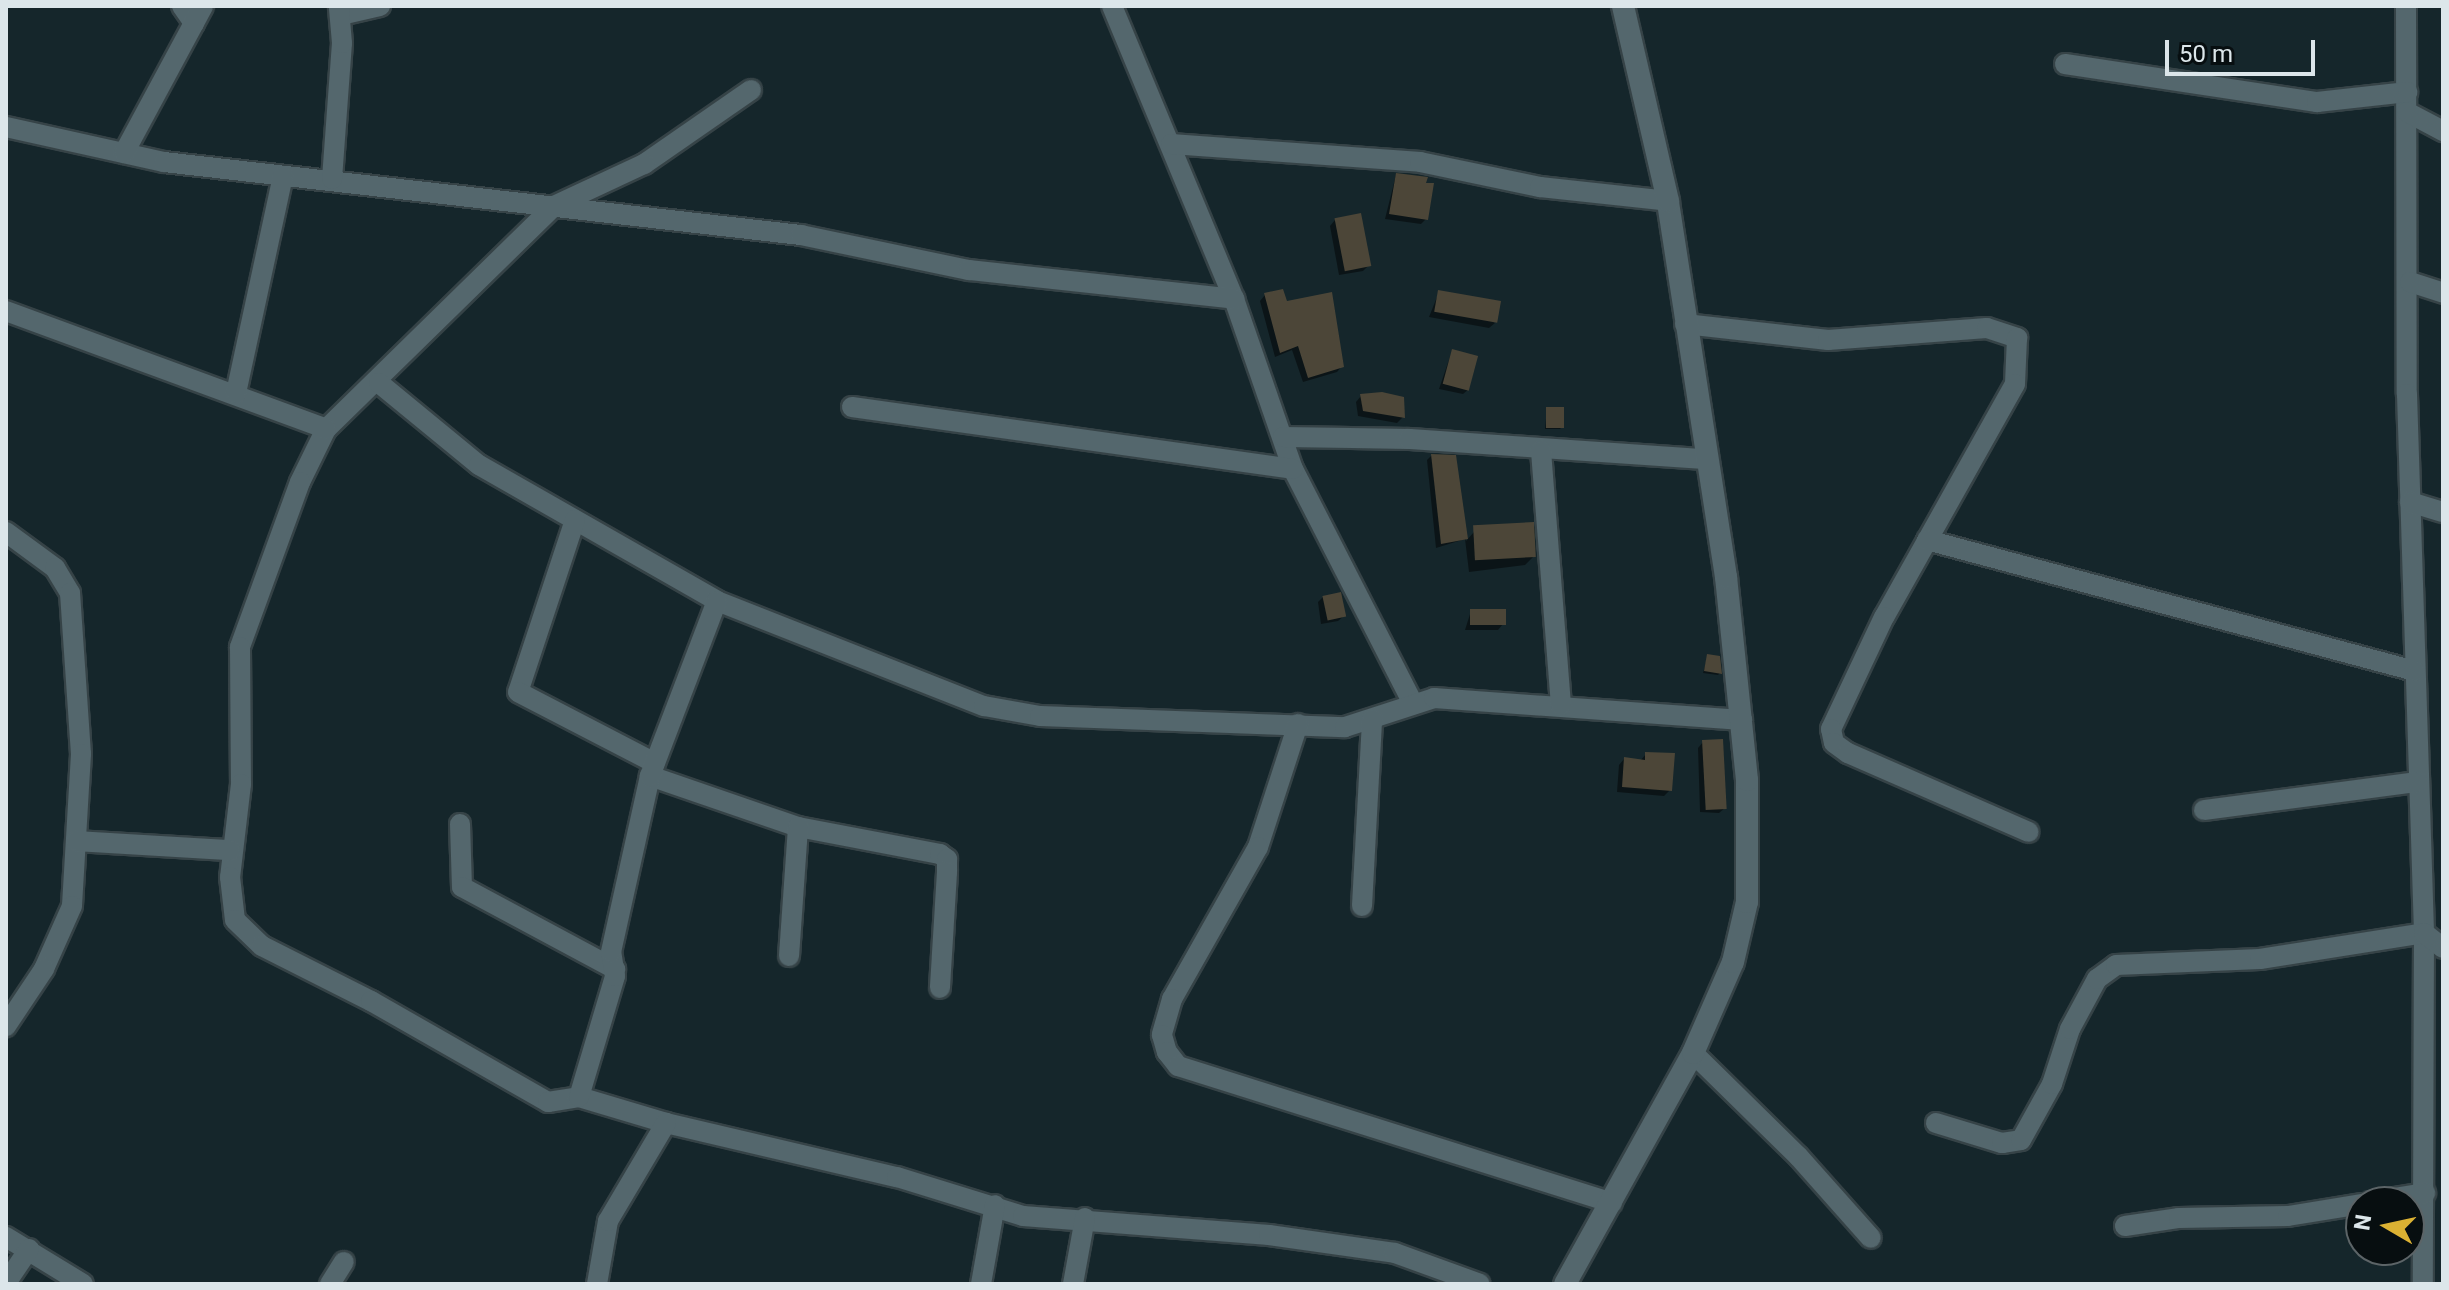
<!DOCTYPE html>
<html>
<head>
<meta charset="utf-8">
<style>
  body { margin:0 }
  #map { position:relative; width:2449px; height:1290px; overflow:hidden; background:#15262b; font-family:Roboto,sans-serif }
  div>[style] { position:absolute }
  .shadow>* { inset:0; background:#0007 }
  .building>* { inset:0; background:#4c4638; transform-origin:0 0 }
  .roads { filter:drop-shadow(2px 0 #364347) drop-shadow(-2px 0 #364347) drop-shadow(0 2px #364347) drop-shadow(0 -2px #364347) }
  .minor>* { height:20px; margin:-10px; padding:0 10px; transform-origin:10px; border-radius:10px; background:#54676d }
  .tertiary>* { height:22px; margin:-11px; padding:0 11px; transform-origin:11px; border-radius:11px; background:#54676d }
  span { translate:-50% -50%; white-space:nowrap; text-align:center; line-height:1.15; -webkit-text-stroke:6px #070e10; paint-order:stroke }
  .frame { position:absolute; inset:0; border:8px solid #dce6ea; pointer-events:none }
  .north { position:absolute; left:2345px; top:1186px; width:80px; height:80px; box-sizing:border-box; background:#070e10; border:2px solid #5c6467; border-radius:50%; rotate:279deg; font-size:22px; font-weight:700; line-height:32px; text-align:center; color:#dce6ea }
  .north::after { content:''; display:block; margin:auto; width:28px; height:36px; background:#dcb233; clip-path:polygon(50% 0,100% 100%,50% 72%,0 100%) }
  .scale { position:absolute; left:2165px; top:40px; width:150px; height:36px; box-sizing:border-box; border:4px solid #dce6ea; border-top:0; padding-left:10px; font-size:24px; line-height:28px; white-space:nowrap; color:#dce6ea; -webkit-text-stroke:6px #070e10; paint-order:stroke }
</style>
</head>
<body>
<div id="map">
  <div class="shadow">
    <div style="clip-path:polygon(1396px 175px,1426px 219px,1421px 224px,1385px 219px)"></div>
    <div style="clip-path:polygon(1335px 220px,1369px 265px,1363px 271px,1339px 275px,1330px 226px)"></div>
    <div style="clip-path:polygon(1439px 292px,1495px 323px,1489px 328px,1429px 317px)"></div>
    <div style="clip-path:polygon(1265px 295px,1285px 303px,1342px 366px,1337px 372px,1303px 382px,1292px 350px,1275px 357px,1260px 301px)"></div>
    <div style="clip-path:polygon(1452px 351px,1469px 389px,1463px 394px,1439px 389px)"></div>
    <div style="clip-path:polygon(1361px 396px,1403px 417px,1397px 423px,1358px 416px,1356px 402px)"></div>
    <div style="clip-path:polygon(1547px 409px,1562px 427px,1560px 429px,1545px 429px)"></div>
    <div style="clip-path:polygon(1431px 456px,1455px 457px,1466px 541px,1474px 532px,1534px 556px,1525px 565px,1469px 572px,1465px 539px,1436px 548px,1427px 460px)"></div>
    <div style="clip-path:polygon(1323px 597px,1344px 616px,1338px 621px,1321px 624px,1318px 602px)"></div>
    <div style="clip-path:polygon(1471px 611px,1503px 624px,1498px 630px,1465px 630px)"></div>
    <div style="clip-path:polygon(1708px 656px,1720px 673px,1718px 675px,1703px 673px)"></div>
    <div style="clip-path:polygon(1703px 742px,1725px 808px,1719px 813px,1700px 812px,1698px 748px)"></div>
    <div style="clip-path:polygon(1646px 754px,1670px 790px,1664px 796px,1617px 792px,1619px 765px,1624px 759px,1640px 761px)"></div>
  </div>
  <div class="building">
    <div style="clip-path:polygon(1396px 173px,1428px 177px,1426px 183px,1434px 183px,1428px 220px,1389px 214px)"></div>
    <div style="left:1361px;top:213px;width:54px;height:27px;rotate:79deg"></div>
    <div style="clip-path:polygon(1283px 289px,1287px 301px,1332px 292px,1344px 367px,1308px 378px,1298px 346px,1280px 353px,1264px 293px)"></div>
    <div style="left:1438px;top:290px;width:64px;height:22px;rotate:10deg"></div>
    <div style="left:1452px;top:349px;width:27px;height:36px;rotate:15deg"></div>
    <div style="clip-path:polygon(1382px 392px,1404px 397px,1405px 418px,1363px 411px,1360px 394px)"></div>
    <div style="left:1546px;top:407px;width:18px;height:21px"></div>
    <div style="clip-path:polygon(1431px 454px,1456px 455px,1468px 539px,1441px 544px)"></div>
    <div style="left:1534px;top:522px;width:35px;height:61px;rotate:87deg"></div>
    <div style="left:1341px;top:592px;width:25px;height:19px;rotate:78deg"></div>
    <div style="left:1470px;top:609px;width:36px;height:16px"></div>
    <div style="clip-path:polygon(1707px 654px,1720px 656px,1722px 674px,1704px 671px)"></div>
    <div style="left:1723px;top:739px;width:70px;height:21px;rotate:87deg"></div>
    <div style="clip-path:polygon(1645px 752px,1675px 753px,1672px 791px,1622px 787px,1624px 757px,1645px 760px)"></div>
  </div>
  <div class="roads">
    <div class="minor">
      <div style="left:182px;top:6px;width:21px;rotate:55deg"></div>
      <div style="left:1112px;top:6px;width:317px;rotate:67.4deg"></div>
      <div style="left:1234px;top:299px;width:180px;rotate:70.9deg"></div>
      <div style="left:1293px;top:469px;width:262px;rotate:62.9deg"></div>
      <div style="left:2406px;top:6px;width:388px;rotate:89.9deg"></div>
      <div style="left:2407px;top:394px;width:539px;rotate:88.19deg"></div>
      <div style="left:2424px;top:933px;width:351px;rotate:90.2deg"></div>
      <div style="left:341px;top:15px;width:40px;rotate:-13deg"></div>
      <div style="left:2065px;top:64px;width:255px;rotate:8.6deg"></div>
      <div style="left:2317px;top:102px;width:91px;rotate:-6.3deg"></div>
      <div style="left:751px;top:90px;width:130px;rotate:145.3deg"></div>
      <div style="left:644px;top:164px;width:99px;rotate:155deg"></div>
      <div style="left:554px;top:206px;width:319px;rotate:135.6deg"></div>
      <div style="left:326px;top:429px;width:59px;rotate:116.1deg"></div>
      <div style="left:300px;top:482px;width:176px;rotate:110deg"></div>
      <div style="left:240px;top:647px;width:137px;rotate:89.6deg"></div>
      <div style="left:241px;top:784px;width:94px;rotate:96.7deg"></div>
      <div style="left:230px;top:877px;width:43px;rotate:83.4deg"></div>
      <div style="left:235px;top:920px;width:37px;rotate:44deg"></div>
      <div style="left:262px;top:946px;width:122px;rotate:26.8deg"></div>
      <div style="left:371px;top:1001px;width:204px;rotate:29.7deg"></div>
      <div style="left:548px;top:1102px;width:31px;rotate:-9deg"></div>
      <div style="left:579px;top:1097px;width:91px;rotate:16.6deg"></div>
      <div style="left:666px;top:1123px;width:237px;rotate:13.2deg"></div>
      <div style="left:897px;top:1177px;width:132px;rotate:17.2deg"></div>
      <div style="left:1023px;top:1216px;width:247px;rotate:4.4deg"></div>
      <div style="left:1269px;top:1235px;width:127px;rotate:8.1deg"></div>
      <div style="left:1395px;top:1253px;width:90px;rotate:20deg"></div>
      <div style="left:2407px;top:112px;width:41px;rotate:27.8deg"></div>
      <div style="left:6px;top:127px;width:162px;rotate:12.5deg"></div>
      <div style="left:164px;top:162px;width:641px;rotate:6.54deg"></div>
      <div style="left:801px;top:235px;width:172px;rotate:11.8deg"></div>
      <div style="left:969px;top:270px;width:267px;rotate:6.2deg"></div>
      <div style="left:1171px;top:144px;width:250px;rotate:4.1deg"></div>
      <div style="left:1420px;top:162px;width:123px;rotate:11.8deg"></div>
      <div style="left:1540px;top:187px;width:129px;rotate:6.2deg"></div>
      <div style="left:124px;top:153px;width:167px;rotate:-61.7deg"></div>
      <div style="left:332px;top:179px;width:136px;rotate:-85.8deg"></div>
      <div style="left:342px;top:43px;width:37px;rotate:-95deg"></div>
      <div style="left:2410px;top:282px;width:35px;rotate:18deg"></div>
      <div style="left:6px;top:311px;width:341px;rotate:20.2deg"></div>
      <div style="left:1685px;top:324px;width:144px;rotate:6.4deg"></div>
      <div style="left:1828px;top:340px;width:159px;rotate:-4.3deg"></div>
      <div style="left:1987px;top:328px;width:32px;rotate:18deg"></div>
      <div style="left:2017px;top:338px;width:46px;rotate:92.5deg"></div>
      <div style="left:2015px;top:384px;width:267px;rotate:119.3deg"></div>
      <div style="left:1884px;top:617px;width:124px;rotate:115.3deg"></div>
      <div style="left:1831px;top:729px;width:14px;rotate:78deg"></div>
      <div style="left:1834px;top:743px;width:17px;rotate:36deg"></div>
      <div style="left:1848px;top:753px;width:197px;rotate:23.6deg"></div>
      <div style="left:379px;top:383px;width:129px;rotate:39.4deg"></div>
      <div style="left:479px;top:465px;width:274px;rotate:29.7deg"></div>
      <div style="left:717px;top:601px;width:287px;rotate:21.5deg"></div>
      <div style="left:984px;top:706px;width:57px;rotate:10.1deg"></div>
      <div style="left:1040px;top:716px;width:305px;rotate:2.1deg"></div>
      <div style="left:1345px;top:727px;width:94px;rotate:-18deg"></div>
      <div style="left:1434px;top:698px;width:309px;rotate:4.1deg"></div>
      <div style="left:236px;top:393px;width:222px;rotate:-77.8deg"></div>
      <div style="left:852px;top:407px;width:445px;rotate:8deg"></div>
      <div style="left:1283px;top:437px;width:126px;rotate:0.9deg"></div>
      <div style="left:1409px;top:439px;width:297px;rotate:3.9deg"></div>
      <div style="left:1541px;top:451px;width:255px;rotate:85.5deg"></div>
      <div style="left:2410px;top:502px;width:34px;rotate:17deg"></div>
      <div style="left:575px;top:520px;width:181px;rotate:108.3deg"></div>
      <div style="left:518px;top:692px;width:154px;rotate:27.4deg"></div>
      <div style="left:6px;top:532px;width:61px;rotate:36.3deg"></div>
      <div style="left:55px;top:568px;width:29px;rotate:59deg"></div>
      <div style="left:70px;top:593px;width:161px;rotate:86.1deg"></div>
      <div style="left:81px;top:754px;width:152px;rotate:93.4deg"></div>
      <div style="left:72px;top:906px;width:69px;rotate:114deg"></div>
      <div style="left:44px;top:969px;width:69px;rotate:123.7deg"></div>
      <div style="left:1927px;top:540px;width:505px;rotate:15.03deg"></div>
      <div style="left:1298px;top:724px;width:129px;rotate:108deg"></div>
      <div style="left:1258px;top:847px;width:175px;rotate:119.5deg"></div>
      <div style="left:1172px;top:999px;width:37px;rotate:106deg"></div>
      <div style="left:1162px;top:1035px;width:18px;rotate:74deg"></div>
      <div style="left:1167px;top:1052px;width:18px;rotate:52deg"></div>
      <div style="left:1178px;top:1066px;width:455px;rotate:17.5deg"></div>
      <div style="left:650px;top:776px;width:157px;rotate:19deg"></div>
      <div style="left:798px;top:827px;width:145px;rotate:10.8deg"></div>
      <div style="left:940px;top:854px;width:9px;rotate:36deg"></div>
      <div style="left:947px;top:859px;width:13px;rotate:90deg"></div>
      <div style="left:947px;top:872px;width:116px;rotate:93.5deg"></div>
      <div style="left:2204px;top:810px;width:215px;rotate:-7.5deg"></div>
      <div style="left:460px;top:824px;width:63px;rotate:88.2deg"></div>
      <div style="left:462px;top:887px;width:174px;rotate:28.2deg"></div>
      <div style="left:77px;top:841px;width:153px;rotate:3.4deg"></div>
      <div style="left:1362px;top:906px;width:187px;rotate:-86.9deg"></div>
      <div style="left:789px;top:956px;width:129px;rotate:-86deg"></div>
      <div style="left:1693px;top:1053px;width:148px;rotate:44.5deg"></div>
      <div style="left:1799px;top:1157px;width:108px;rotate:48.4deg"></div>
      <div style="left:579px;top:1097px;width:126px;rotate:-73.4deg"></div>
      <div style="left:615px;top:976px;width:24px;rotate:-99deg"></div>
      <div style="left:611px;top:952px;width:180px;rotate:-77.5deg"></div>
      <div style="left:650px;top:776px;width:187px;rotate:-69.1deg"></div>
      <div style="left:1936px;top:1123px;width:69px;rotate:16.9deg"></div>
      <div style="left:2002px;top:1143px;width:19px;rotate:-9deg"></div>
      <div style="left:2021px;top:1140px;width:64px;rotate:-61deg"></div>
      <div style="left:2052px;top:1084px;width:58px;rotate:-71.9deg"></div>
      <div style="left:2070px;top:1029px;width:57px;rotate:-61.6deg"></div>
      <div style="left:2097px;top:979px;width:24px;rotate:-36deg"></div>
      <div style="left:2116px;top:965px;width:144px;rotate:-2.4deg"></div>
      <div style="left:2260px;top:959px;width:166px;rotate:-9deg"></div>
      <div style="left:2424px;top:933px;width:24px;rotate:38deg"></div>
      <div style="left:2370px;top:1202px;width:56px;rotate:-9.3deg"></div>
      <div style="left:2125px;top:1226px;width:55px;rotate:-8.4deg"></div>
      <div style="left:2179px;top:1218px;width:109px;rotate:-1.1deg"></div>
      <div style="left:2288px;top:1216px;width:74px;rotate:-9.3deg"></div>
      <div style="left:6px;top:1237px;width:90px;rotate:31.4deg"></div>
      <div style="left:6px;top:1283px;width:41px;rotate:-55.9deg"></div>
      <div style="left:330px;top:1284px;width:26px;rotate:-58deg"></div>
      <div style="left:597px;top:1284px;width:64px;rotate:-80.1deg"></div>
      <div style="left:608px;top:1221px;width:114px;rotate:-59.4deg"></div>
      <div style="left:981px;top:1284px;width:80px;rotate:-80deg"></div>
      <div style="left:1073px;top:1284px;width:67px;rotate:-79.7deg"></div>
    </div>
    <div class="tertiary">
      <div style="left:1565px;top:1284px;width:264px;rotate:-61deg"></div>
      <div style="left:1693px;top:1053px;width:99px;rotate:-66.3deg"></div>
      <div style="left:1733px;top:962px;width:62px;rotate:-76.9deg"></div>
      <div style="left:1747px;top:902px;width:122px;rotate:-90deg"></div>
      <div style="left:1747px;top:780px;width:204px;rotate:-95.9deg"></div>
      <div style="left:1726px;top:577px;width:380px;rotate:-98.8deg"></div>
      <div style="left:1668px;top:201px;width:200px;rotate:-103deg"></div>
    </div>
  </div>
  <div class="frame"></div>
  <div class="north">N</div>
  <div class="scale">50 m</div>
</div>
</body>
</html>
